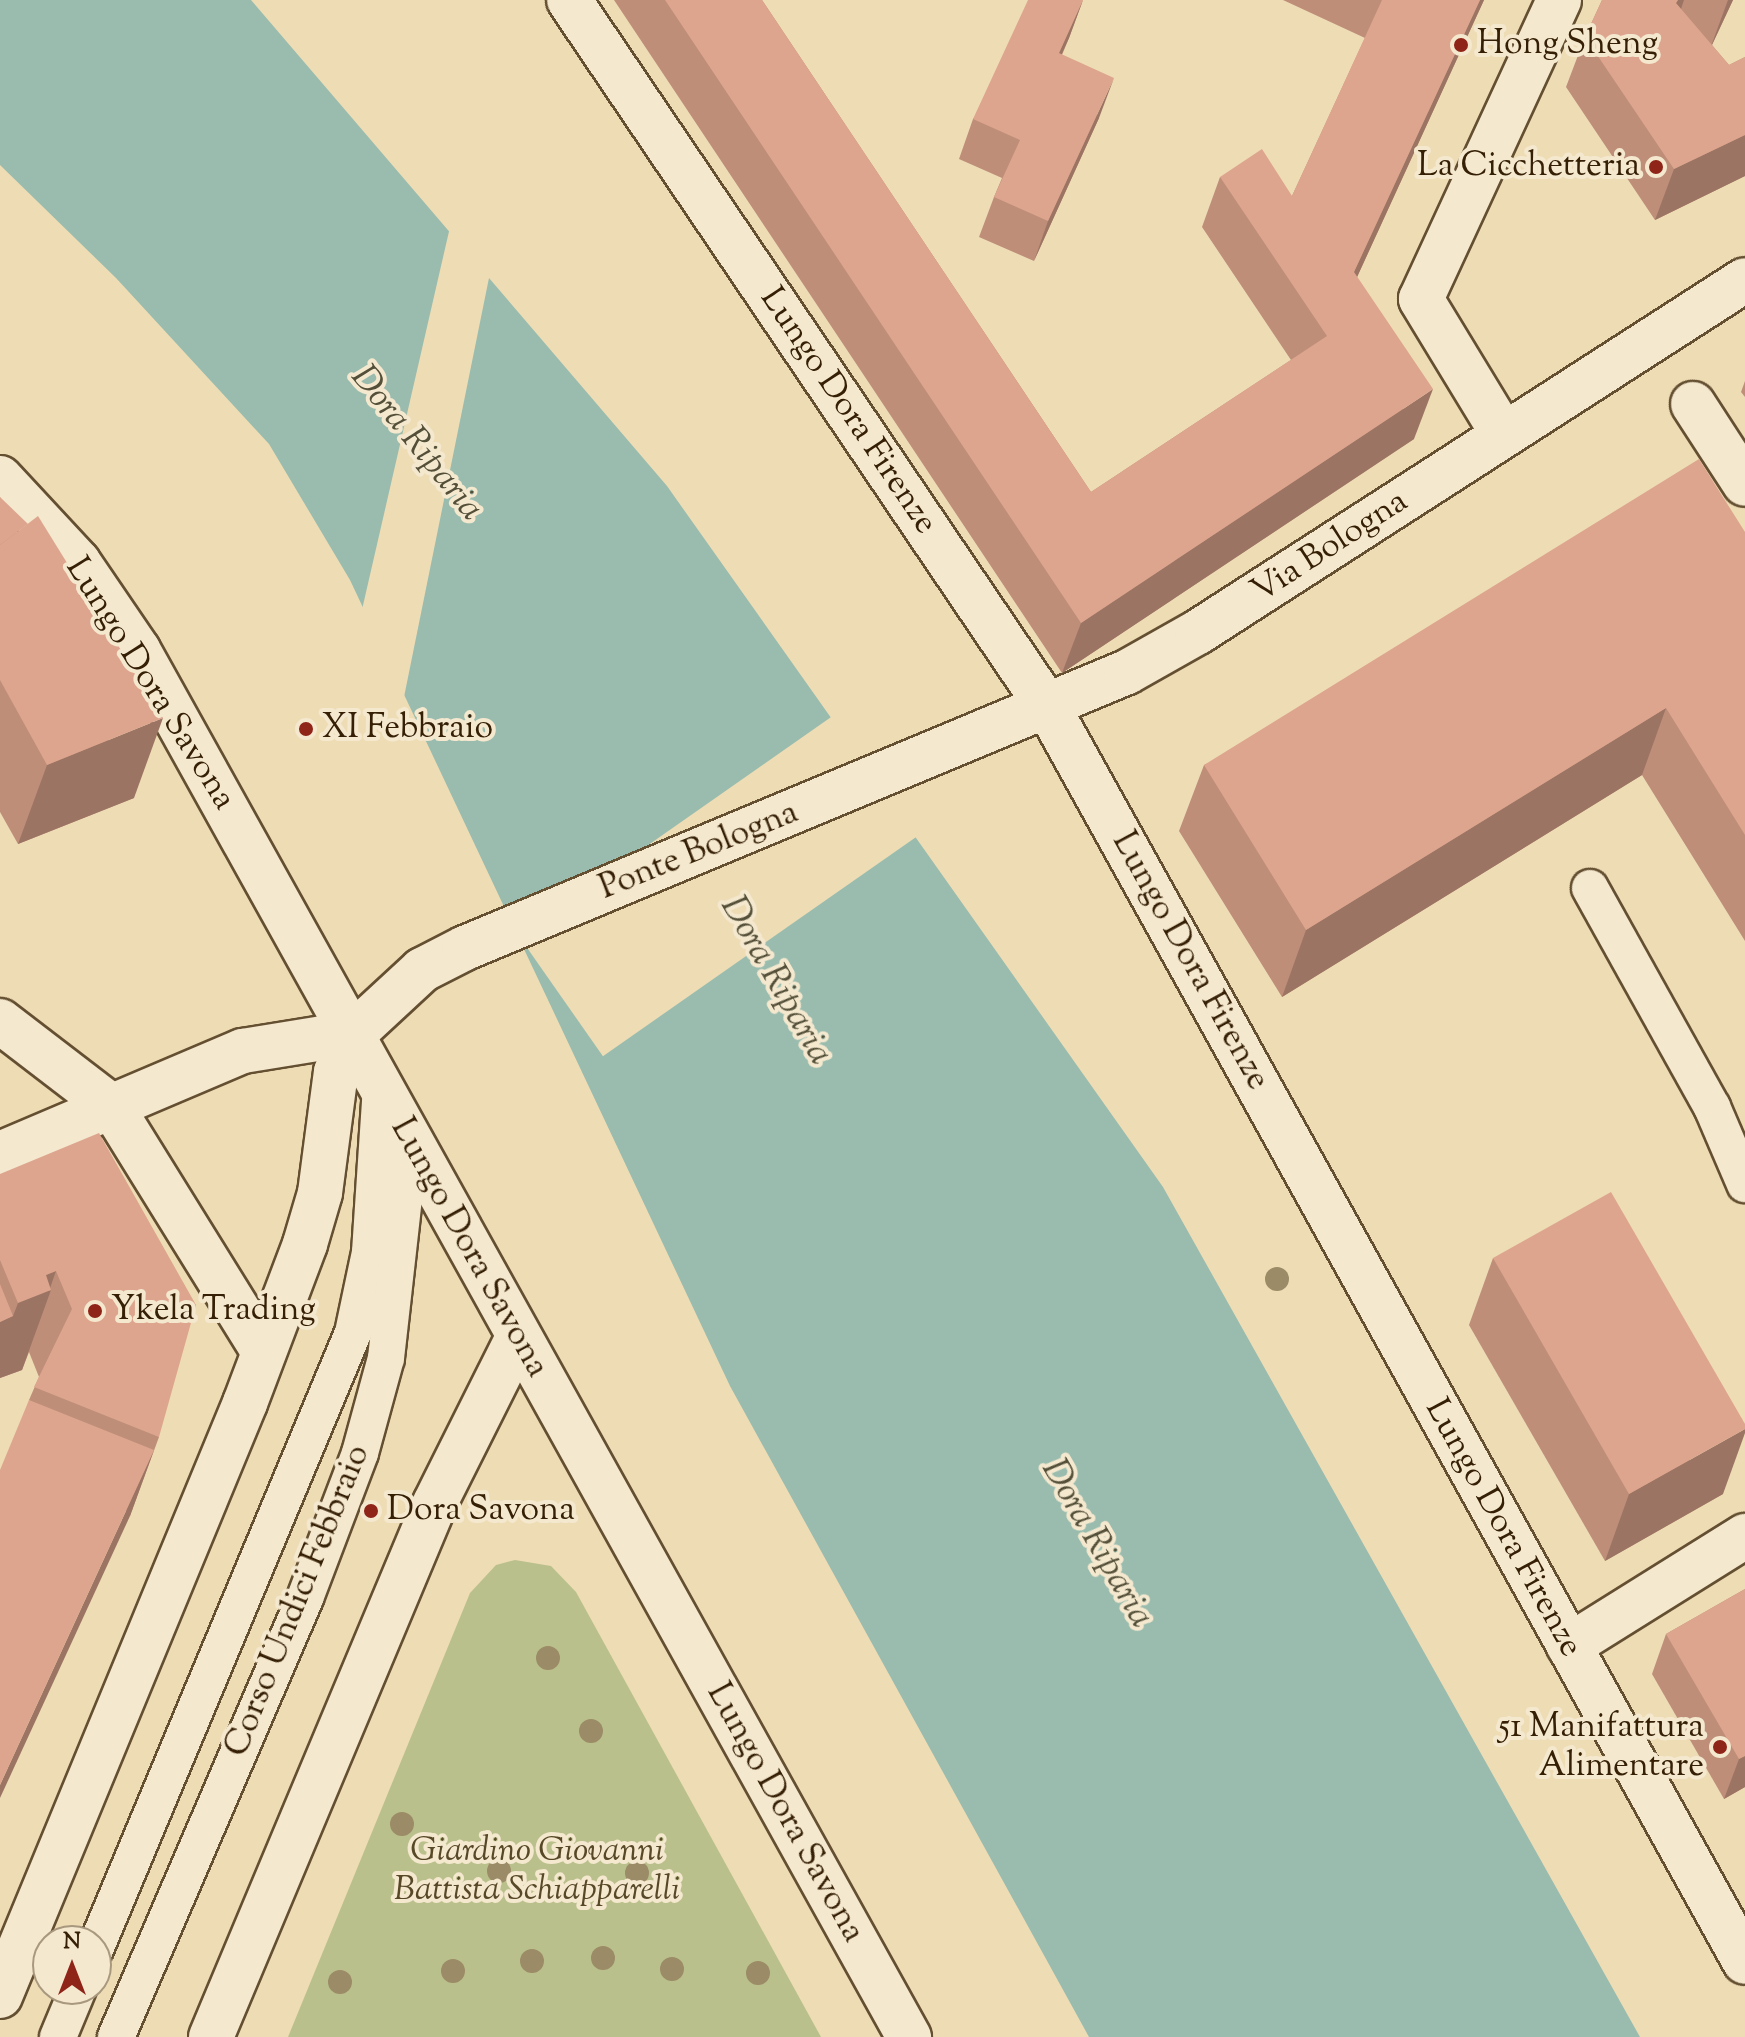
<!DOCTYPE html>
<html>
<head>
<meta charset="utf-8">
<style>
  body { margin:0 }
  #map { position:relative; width:1745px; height:2037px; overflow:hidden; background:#eedcb5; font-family:"Sorts Mill Goudy",serif }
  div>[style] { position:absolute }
  .green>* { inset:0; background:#bac08c }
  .water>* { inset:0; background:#99bcae }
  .pier>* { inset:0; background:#eedcb5; transform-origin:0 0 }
  .roads { filter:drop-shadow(2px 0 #644f31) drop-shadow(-2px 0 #644f31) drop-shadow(0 2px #644f31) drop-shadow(0 -2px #644f31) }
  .lane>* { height:36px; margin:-18px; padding:0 18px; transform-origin:18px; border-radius:18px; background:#f4e8cf }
  .street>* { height:44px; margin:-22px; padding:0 22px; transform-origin:22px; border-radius:22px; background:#f4e8cf }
  .secondary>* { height:44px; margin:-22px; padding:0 22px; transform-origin:22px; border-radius:22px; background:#f4e8cf }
  .trees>* { width:24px; height:24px; margin:-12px; border-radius:50%; background:#9b8b67 }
  .wall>* { inset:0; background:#be8e79 }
  .shaded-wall>* { inset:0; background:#9b7463 }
  .building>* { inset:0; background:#dda58d }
  .dots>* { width:22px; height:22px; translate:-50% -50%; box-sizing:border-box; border:4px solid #f4e8cf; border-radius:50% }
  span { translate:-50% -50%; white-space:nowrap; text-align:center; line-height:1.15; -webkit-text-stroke:8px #f4e8cf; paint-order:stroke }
  .poi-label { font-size:34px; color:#362005 }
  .left { translate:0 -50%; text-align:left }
  .right { translate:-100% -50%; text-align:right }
  .street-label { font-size:34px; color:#362005 }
  .park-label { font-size:34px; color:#574827; font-style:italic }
  .water-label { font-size:36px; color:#544f38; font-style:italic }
  .north { position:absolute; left:32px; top:1925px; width:80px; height:80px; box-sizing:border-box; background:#f4e8cf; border:2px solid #a8987e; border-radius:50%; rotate:0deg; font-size:22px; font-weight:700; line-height:32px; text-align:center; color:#362005 }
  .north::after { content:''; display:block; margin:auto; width:28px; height:36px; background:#8f2418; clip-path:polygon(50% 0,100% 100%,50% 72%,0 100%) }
</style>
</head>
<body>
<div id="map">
  <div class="green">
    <div style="clip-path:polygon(515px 1560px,551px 1566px,576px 1592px,821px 2037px,288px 2037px,470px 1593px,496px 1565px)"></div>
  </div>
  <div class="water">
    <div style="clip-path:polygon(0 0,251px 0,667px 486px,1163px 1187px,1640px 2037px,1089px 2037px,730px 1386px,350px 580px,269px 444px,116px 278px,0 165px)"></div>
  </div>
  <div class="pier">
    <div style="clip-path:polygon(450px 227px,490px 273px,403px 702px,361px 614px)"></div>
    <div style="left:834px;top:715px;width:147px;height:385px;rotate:55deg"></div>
  </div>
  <div class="roads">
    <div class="lane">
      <div style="left:1590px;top:888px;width:251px;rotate:60.9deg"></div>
      <div style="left:1712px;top:1107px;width:84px;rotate:66.8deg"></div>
      <div style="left:96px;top:1947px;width:666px;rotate:-67.29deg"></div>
      <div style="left:353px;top:1333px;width:83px;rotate:-78.1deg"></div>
      <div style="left:370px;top:1252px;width:165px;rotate:-86.2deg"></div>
      <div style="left:58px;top:2037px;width:52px;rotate:-67.4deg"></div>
      <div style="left:116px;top:2037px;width:478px;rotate:-66.7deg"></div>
      <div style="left:305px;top:1598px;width:155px;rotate:-69.2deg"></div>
      <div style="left:360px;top:1453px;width:98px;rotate:-74.7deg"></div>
      <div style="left:386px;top:1358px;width:214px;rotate:-83.6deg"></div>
    </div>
    <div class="street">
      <div style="left:1693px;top:404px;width:95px;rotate:57deg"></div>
      <div style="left:1503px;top:434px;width:158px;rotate:-121.3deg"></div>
      <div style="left:1421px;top:299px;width:329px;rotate:-65.2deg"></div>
      <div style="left:0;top:1021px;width:141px;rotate:37.5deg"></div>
      <div style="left:112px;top:1107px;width:287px;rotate:58.2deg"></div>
      <div style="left:0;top:1154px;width:264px;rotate:-23deg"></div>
      <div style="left:243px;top:1051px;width:112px;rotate:-9.2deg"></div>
      <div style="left:1569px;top:1646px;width:208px;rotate:-32deg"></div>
    </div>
    <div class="secondary">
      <div style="left:569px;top:0;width:856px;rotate:55.9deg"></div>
      <div style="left:1049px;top:709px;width:1433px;rotate:60.95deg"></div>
      <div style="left:0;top:478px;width:115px;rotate:47.1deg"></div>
      <div style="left:78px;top:562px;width:107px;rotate:55.7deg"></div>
      <div style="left:138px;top:650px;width:1587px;rotate:60.93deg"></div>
      <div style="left:0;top:1996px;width:642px;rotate:-67.55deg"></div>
      <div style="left:245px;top:1403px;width:170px;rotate:-69.3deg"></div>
      <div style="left:305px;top:1244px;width:53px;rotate:-73.6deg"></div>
      <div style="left:320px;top:1193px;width:122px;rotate:-82.5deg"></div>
      <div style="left:336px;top:1072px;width:43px;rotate:-65.2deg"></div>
      <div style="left:354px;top:1033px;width:93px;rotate:-42.8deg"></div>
      <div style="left:422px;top:970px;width:48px;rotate:-27.1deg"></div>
      <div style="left:465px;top:948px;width:717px;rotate:-22.63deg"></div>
      <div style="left:1127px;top:672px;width:81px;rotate:-29.4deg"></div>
      <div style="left:1198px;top:632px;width:650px;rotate:-32.76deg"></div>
      <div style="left:211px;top:2037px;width:579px;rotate:-67.24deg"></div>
      <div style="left:435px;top:1503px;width:183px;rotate:-63.4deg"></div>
    </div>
  </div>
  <div class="trees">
    <div style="left:1277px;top:1279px"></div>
    <div style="left:548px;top:1658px"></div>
    <div style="left:591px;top:1731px"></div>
    <div style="left:402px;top:1824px"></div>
    <div style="left:499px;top:1871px"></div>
    <div style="left:637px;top:1873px"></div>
    <div style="left:603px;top:1958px"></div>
    <div style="left:532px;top:1961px"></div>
    <div style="left:672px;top:1969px"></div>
    <div style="left:453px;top:1971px"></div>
    <div style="left:758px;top:1973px"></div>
    <div style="left:340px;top:1982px"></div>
  </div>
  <div class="wall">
    <div style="clip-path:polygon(614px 0,762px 0,1091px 492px,1291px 360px,1202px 227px,1220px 177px,1292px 196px,1365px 38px,1283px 0,1484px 0,1357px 277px,1414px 439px,1062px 673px)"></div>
    <div style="clip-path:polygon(1083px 0,1069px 38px,1062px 55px,1099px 118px,1034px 261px,979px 237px,994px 197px,1002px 178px,959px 159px,973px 119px)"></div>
    <div style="clip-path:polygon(1602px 0,1733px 0,1712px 45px,1729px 65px,1745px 57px,1745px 176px,1655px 220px,1566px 87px,1585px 37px)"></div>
    <div style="clip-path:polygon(1745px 381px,1745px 397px,1741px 392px)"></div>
    <div style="clip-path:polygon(0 497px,134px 798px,18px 844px,0 812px)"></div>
    <div style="clip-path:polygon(1745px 532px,1745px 941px,1642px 775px,1282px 997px,1179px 831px,1204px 765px)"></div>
    <div style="clip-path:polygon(0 1174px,159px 1437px,130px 1516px,29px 1400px,39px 1377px,29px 1352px,22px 1370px,0 1378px)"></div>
    <div style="clip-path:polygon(1493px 1258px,1723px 1494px,1605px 1561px,1469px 1325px)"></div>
    <div style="clip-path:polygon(1745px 1589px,1745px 1787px,1724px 1799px,1652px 1674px,1666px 1634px)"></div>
  </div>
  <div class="shaded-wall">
    <div style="clip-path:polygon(1083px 0,1069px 38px,1044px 93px,1059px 53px)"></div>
    <div style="clip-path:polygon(1480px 0,1484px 0,1336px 323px,1354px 272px)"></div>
    <div style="clip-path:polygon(1678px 0,1684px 0,1674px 30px,1676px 3px)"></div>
    <div style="clip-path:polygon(1728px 0,1733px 0,1710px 49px)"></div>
    <div style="clip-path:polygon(1114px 78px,1099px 118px,1034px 261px,1048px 221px)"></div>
    <div style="clip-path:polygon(1745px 135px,1745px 176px,1655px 220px,1674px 169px)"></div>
    <div style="clip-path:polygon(1433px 389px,1414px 439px,1062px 673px,1081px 623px)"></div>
    <div style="clip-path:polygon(1666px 708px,1642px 775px,1282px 997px,1306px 930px)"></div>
    <div style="clip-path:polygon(163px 718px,134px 798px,18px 844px,47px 765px)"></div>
    <div style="clip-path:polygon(56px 1271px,49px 1291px,51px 1290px,22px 1370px,0 1378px,0 1322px,13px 1316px,18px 1303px,46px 1275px)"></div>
    <div style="clip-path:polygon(1745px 1429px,1745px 1433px,1723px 1494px,1605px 1561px,1629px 1494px)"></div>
    <div style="clip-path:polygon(154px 1450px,130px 1516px,0 1798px,0 1785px)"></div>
    <div style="clip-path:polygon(1745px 1756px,1745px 1787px,1724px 1799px,1739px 1759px)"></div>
  </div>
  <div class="building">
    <div style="clip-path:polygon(665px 0,762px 0,1091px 492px,1327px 336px,1220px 177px,1262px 149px,1292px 196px,1382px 0,1480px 0,1354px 272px,1433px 389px,1081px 623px)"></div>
    <div style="clip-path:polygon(1028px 0,1083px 0,1059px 53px,1114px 78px,1048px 221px,994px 197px,1020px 140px,973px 119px)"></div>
    <div style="clip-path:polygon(1602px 0,1678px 0,1676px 3px,1729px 65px,1745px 57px,1745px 135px,1674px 169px,1585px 37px)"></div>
    <div style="clip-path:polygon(1699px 459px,1745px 532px,1745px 835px,1666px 708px,1306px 930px,1204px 765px)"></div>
    <div style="clip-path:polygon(0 497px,28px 524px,0 545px)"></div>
    <div style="clip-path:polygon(38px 516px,163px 718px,47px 765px,0 680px,0 545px)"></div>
    <div style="clip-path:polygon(99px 1133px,196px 1305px,159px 1437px,34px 1387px,72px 1309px,56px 1271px,46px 1275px,51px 1290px,18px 1303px,0 1260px,0 1174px)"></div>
    <div style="clip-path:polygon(1611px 1192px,1745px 1424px,1745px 1429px,1629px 1494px,1493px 1258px)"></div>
    <div style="clip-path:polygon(0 1284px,13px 1316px,0 1322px)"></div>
    <div style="clip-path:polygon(29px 1400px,154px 1450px,0 1785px,0 1470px)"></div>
    <div style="clip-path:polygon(1745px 1589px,1745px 1756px,1739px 1759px,1666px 1634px)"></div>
  </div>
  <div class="dots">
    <div style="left:1461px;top:45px;background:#8f2418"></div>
    <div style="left:1656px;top:167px;background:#8f2418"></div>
    <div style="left:306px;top:729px;background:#8f2418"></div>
    <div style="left:95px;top:1311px;background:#8f2418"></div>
    <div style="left:371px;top:1511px;background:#8f2418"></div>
    <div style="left:1720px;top:1747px;background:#8f2418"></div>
  </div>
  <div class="poi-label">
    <span class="left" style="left:1477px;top:45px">Hong Sheng</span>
    <span class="right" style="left:1640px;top:167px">La Cicchetteria</span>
    <span class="left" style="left:322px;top:729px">XI Febbraio</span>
    <span class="left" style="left:111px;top:1311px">Ykela Trading</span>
    <span class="left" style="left:387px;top:1511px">Dora Savona</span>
    <span class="right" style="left:1704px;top:1747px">51 Manifattura<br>Alimentare</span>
  </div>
  <div class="street-label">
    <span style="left:848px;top:411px;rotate:56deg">Lungo Dora Firenze</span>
    <span style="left:1330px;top:547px;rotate:-33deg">Via Bologna</span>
    <span style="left:150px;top:684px;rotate:58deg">Lungo Dora Savona</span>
    <span style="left:699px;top:851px;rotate:-22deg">Ponte Bologna</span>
    <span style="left:1190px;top:961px;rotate:61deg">Lungo Dora Firenze</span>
    <span style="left:469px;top:1248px;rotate:61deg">Lungo Dora Savona</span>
    <span style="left:1503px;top:1528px;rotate:61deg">Lungo Dora Firenze</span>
    <span style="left:298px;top:1601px;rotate:-68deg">Corso Undici Febbraio</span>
    <span style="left:785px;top:1813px;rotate:61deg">Lungo Dora Savona</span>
  </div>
  <div class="park-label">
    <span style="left:537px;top:1871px">Giardino Giovanni<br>Battista Schiapparelli</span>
  </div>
  <div class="water-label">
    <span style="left:416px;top:444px;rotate:51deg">Dora Riparia</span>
    <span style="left:775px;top:981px;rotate:60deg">Dora Riparia</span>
    <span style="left:1096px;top:1544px;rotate:60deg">Dora Riparia</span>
  </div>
  <div class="north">N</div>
</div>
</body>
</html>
